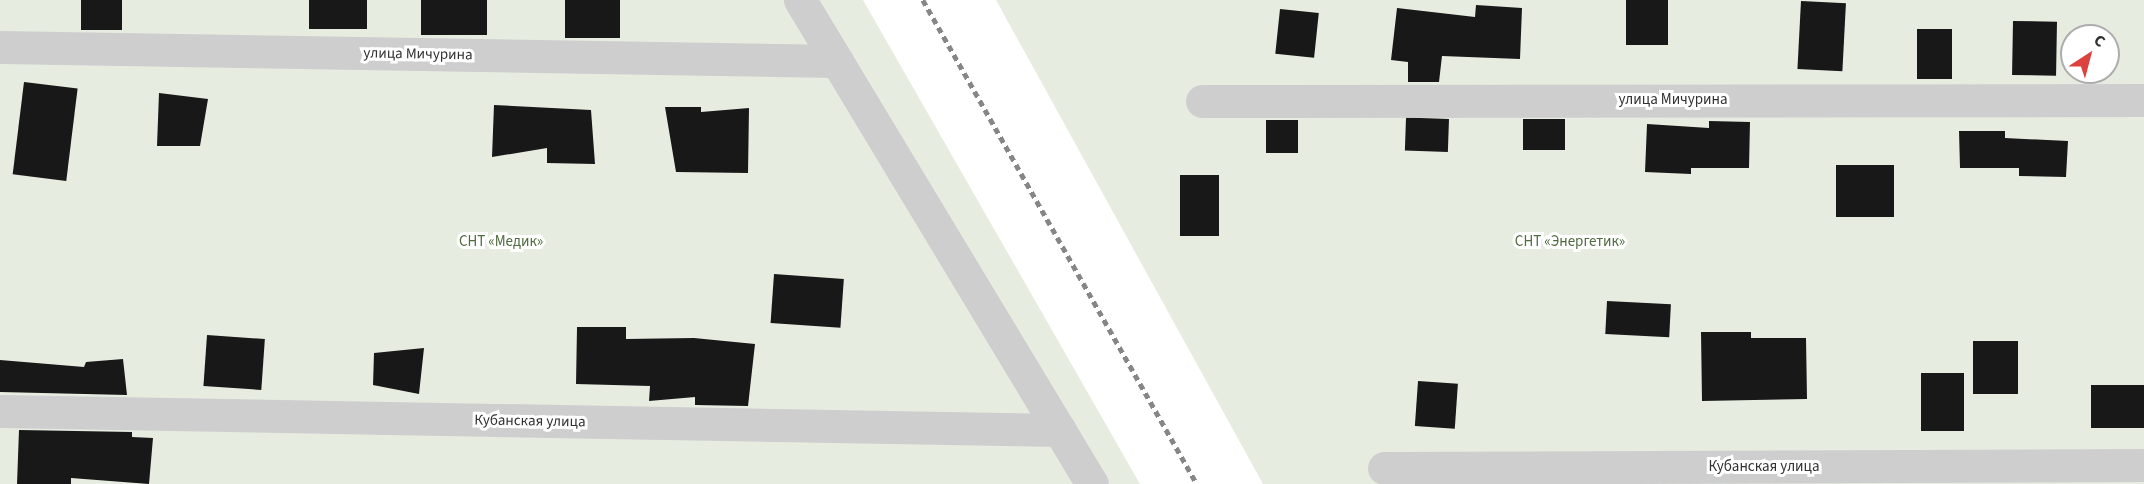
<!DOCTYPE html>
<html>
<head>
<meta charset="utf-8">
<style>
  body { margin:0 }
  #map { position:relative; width:2144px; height:484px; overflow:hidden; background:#fff; font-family:"Source Sans 3",sans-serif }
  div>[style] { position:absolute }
  .green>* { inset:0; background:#e6ede0 }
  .building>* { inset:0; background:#181818; transform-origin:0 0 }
  .minor>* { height:33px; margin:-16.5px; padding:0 16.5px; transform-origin:16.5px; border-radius:16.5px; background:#cecece }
  .rail>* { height:4.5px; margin-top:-2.25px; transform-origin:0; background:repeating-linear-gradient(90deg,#868686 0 6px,transparent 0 10.5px) }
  span { translate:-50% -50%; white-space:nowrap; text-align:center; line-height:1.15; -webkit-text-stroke:6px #fff; paint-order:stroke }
  .street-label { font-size:15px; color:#313131 }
  .park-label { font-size:15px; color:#506b40 }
  .north { position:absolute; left:2060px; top:24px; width:60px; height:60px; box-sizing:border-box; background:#fff; border:2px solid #adadad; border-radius:50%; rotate:36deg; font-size:16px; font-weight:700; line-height:24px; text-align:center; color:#313131 }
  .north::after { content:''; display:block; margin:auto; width:21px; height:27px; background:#dd433e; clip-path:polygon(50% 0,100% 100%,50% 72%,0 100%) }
</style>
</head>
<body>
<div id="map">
  <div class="green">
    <div style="clip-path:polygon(0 0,863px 0,1140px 484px,0 484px)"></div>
    <div style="clip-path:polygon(evenodd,996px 0,2144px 0,2144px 484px,1263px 484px,996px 0,2072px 36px,2108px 36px,2108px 72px,2072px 72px,2072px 36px)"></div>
  </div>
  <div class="building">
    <div style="left:81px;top:0;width:41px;height:30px"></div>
    <div style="left:309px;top:0;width:58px;height:29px"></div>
    <div style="left:421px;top:0;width:66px;height:35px"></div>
    <div style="left:565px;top:0;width:55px;height:38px"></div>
    <div style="left:1626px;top:0;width:42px;height:45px"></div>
    <div style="left:1801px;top:1px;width:45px;height:68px;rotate:3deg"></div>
    <div style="clip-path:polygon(1476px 5px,1522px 8px,1520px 59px,1442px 56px,1439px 82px,1408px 82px,1408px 62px,1391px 60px,1397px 8px,1475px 17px)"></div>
    <div style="left:1280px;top:9px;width:39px;height:45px;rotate:6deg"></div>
    <div style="left:2013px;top:21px;width:44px;height:54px;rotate:1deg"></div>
    <div style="left:1917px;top:29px;width:35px;height:50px"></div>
    <div style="left:24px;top:82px;width:54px;height:93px;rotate:7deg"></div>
    <div style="clip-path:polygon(159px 93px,208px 99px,200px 146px,157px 146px)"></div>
    <div style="clip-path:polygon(494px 105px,591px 110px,595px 164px,547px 163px,547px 148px,492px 157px)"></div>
    <div style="clip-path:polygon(665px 107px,701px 107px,701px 112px,749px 108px,748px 173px,676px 172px)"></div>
    <div style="left:1449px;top:119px;width:33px;height:43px;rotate:92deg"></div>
    <div style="left:1523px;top:119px;width:42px;height:31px"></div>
    <div style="left:1266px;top:120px;width:32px;height:33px"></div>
    <div style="clip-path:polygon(1709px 121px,1750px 122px,1749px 168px,1691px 168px,1691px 174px,1645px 172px,1647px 124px,1709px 128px)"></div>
    <div style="clip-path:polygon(1959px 131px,2005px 131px,2005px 138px,2068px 141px,2066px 177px,2019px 176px,2019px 168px,1960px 168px)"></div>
    <div style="left:1836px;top:165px;width:58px;height:52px"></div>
    <div style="left:1180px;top:175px;width:39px;height:61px"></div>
    <div style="left:774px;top:274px;width:70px;height:49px;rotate:4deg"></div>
    <div style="left:1607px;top:301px;width:64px;height:33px;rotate:3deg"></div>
    <div style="clip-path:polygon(577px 327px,626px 327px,626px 339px,694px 338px,755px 344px,748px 406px,695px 405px,695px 397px,649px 401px,650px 386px,576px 384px)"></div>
    <div style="clip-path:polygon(1701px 332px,1751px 332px,1751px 338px,1806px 338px,1807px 399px,1702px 401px)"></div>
    <div style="left:207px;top:335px;width:58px;height:51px;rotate:4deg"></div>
    <div style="left:1973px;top:341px;width:45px;height:53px"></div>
    <div style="clip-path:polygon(424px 348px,419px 394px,373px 385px,374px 353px)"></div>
    <div style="clip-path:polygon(123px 359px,127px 395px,0 392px,0 360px,84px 367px,86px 362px)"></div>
    <div style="left:1964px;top:373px;width:58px;height:43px;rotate:90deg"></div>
    <div style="left:1418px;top:381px;width:40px;height:45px;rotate:4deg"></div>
    <div style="left:2144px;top:385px;width:43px;height:53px;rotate:90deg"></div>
    <div style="clip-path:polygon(19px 430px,132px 432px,132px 437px,153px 438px,149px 484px,71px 478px,71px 484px,17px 484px)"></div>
  </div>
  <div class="minor">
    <div style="left:800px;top:0;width:565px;rotate:58.9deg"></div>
    <div style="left:0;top:47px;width:837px;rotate:0.96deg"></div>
    <div style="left:1202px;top:101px;width:942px;rotate:-0.06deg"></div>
    <div style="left:0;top:411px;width:1060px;rotate:1.03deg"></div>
    <div style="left:1384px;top:468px;width:760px;rotate:-0.23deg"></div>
  </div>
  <div class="rail">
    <div style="left:923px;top:0;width:556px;rotate:60.49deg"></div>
  </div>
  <div class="street-label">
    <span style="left:418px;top:54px;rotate:1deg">улица Мичурина</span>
    <span style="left:1673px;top:100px">улица Мичурина</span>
    <span style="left:530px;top:421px;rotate:1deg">Кубанская улица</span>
    <span style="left:1764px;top:467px">Кубанская улица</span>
  </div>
  <div class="park-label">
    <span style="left:501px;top:242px">СНТ «Медик»</span>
    <span style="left:1570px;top:242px">СНТ «Энергетик»</span>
  </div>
  <div class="north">С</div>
</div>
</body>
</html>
